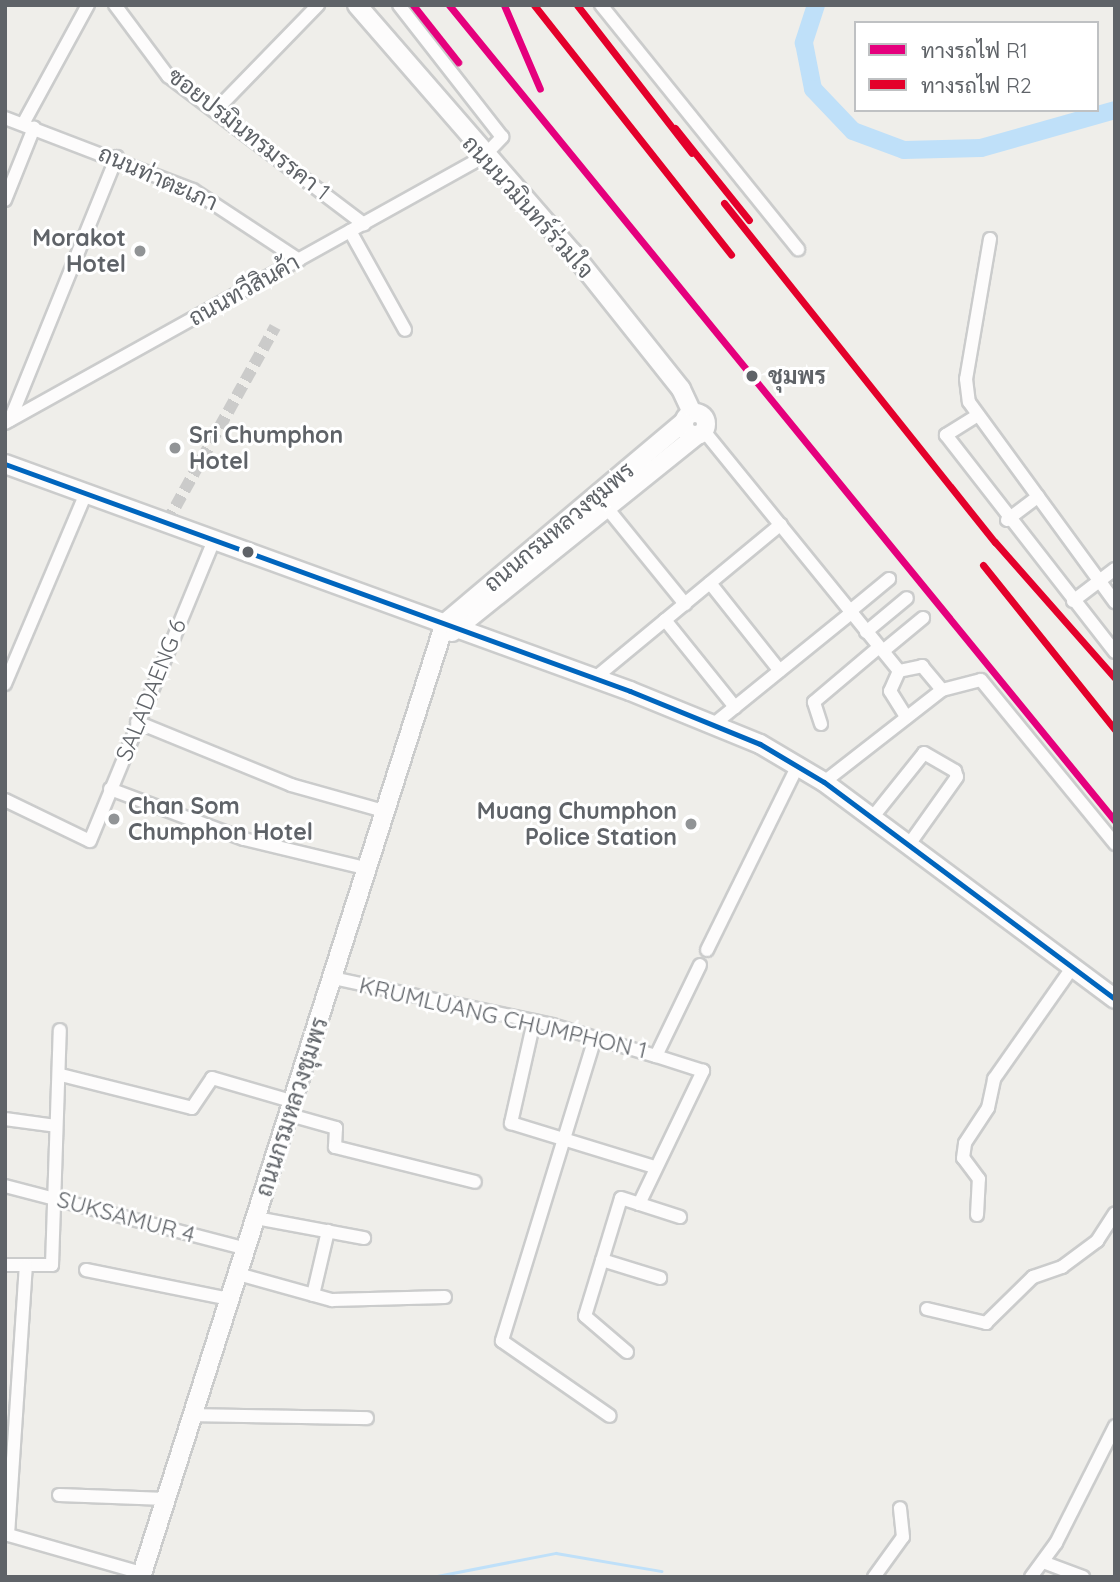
<!DOCTYPE html>
<html>
<head>
<meta charset="utf-8">
<style>
  body { margin:0 }
  #map { position:relative; width:1120px; height:1582px; overflow:hidden; background:#efeeea; font-family:Quicksand,Sarabun,sans-serif }
  div>[style] { position:absolute }
  .stream>* { height:2.5px; margin:-1.25px; padding:0 1.25px; transform-origin:1.25px; border-radius:1.25px; background:#bfe0f9 }
  .river>* { height:18px; margin:-9px; padding:0 9px; transform-origin:9px; border-radius:9px; background:#bfe0f9 }
  .street-tunnel>* { height:12px; margin-top:-6px; transform-origin:0; background:repeating-linear-gradient(90deg,#cbcbca 0 12px,transparent 0 18px) }
  .roads { filter:drop-shadow(2px 0 #cbcccc) drop-shadow(-2px 0 #cbcccc) drop-shadow(0 2px #cbcccc) drop-shadow(0 -2px #cbcccc) }
  .street>* { height:12px; margin:-6px; padding:0 6px; transform-origin:6px; border-radius:6px; background:#fdfcfc }
  .secondary>* { height:18px; margin:-9px; padding:0 9px; transform-origin:9px; border-radius:9px; background:#fdfcfc }
  .secondary>.ring { margin:-9px; padding:0; box-sizing:content-box; background:none; border:18px solid #fdfcfc; border-radius:50% }
  .bus-1>* { height:5px; margin:-2.5px; padding:0 2.5px; transform-origin:2.5px; border-radius:2.5px; background:#0065bd }
  .rail-1>* { height:7px; margin:-3.5px; padding:0 3.5px; transform-origin:3.5px; border-radius:3.5px; background:#e5007d }
  .rail-2>* { height:7px; margin:-3.5px; padding:0 3.5px; transform-origin:3.5px; border-radius:3.5px; background:#e4002b }
  .dots>* { width:19px; height:19px; translate:-50% -50%; box-sizing:border-box; border:4px solid #fff; border-radius:50% }
  span { translate:-50% -50%; white-space:nowrap; text-align:center; line-height:1.15; -webkit-text-stroke:6px #fff; paint-order:stroke }
  .street-label { font-size:23px; color:#5f6368 }
  .poi-label { font-size:23px; color:#5f6368; font-weight:700 }
  .right { translate:-100% -50%; text-align:right }
  .left { translate:0 -50%; text-align:left }
  .stop-label { font-size:23px; color:#5f6368; font-weight:700 }
  .frame { position:absolute; inset:0; border:7px solid #5f6368; pointer-events:none }
  .legend { position:absolute; left:854px; top:21px; width:245px; height:91px; box-sizing:border-box; background:#fff; border:2px solid #bfc1c3; margin:0; padding:9px 12px; list-style:none; font-size:21px; color:#5f6368 }
  .legend li { display:flex; align-items:center; gap:14px; height:35px }
  .legend b { width:35px; border:2px solid #bfc1c3 }
</style>
</head>
<body>
<div id="map">
  <div class="stream">
    <div style="left:432px;top:1577px;width:126px;rotate:-11deg"></div>
    <div style="left:556px;top:1553px;width:107px;rotate:9.7deg"></div>
  </div>
  <div class="river">
    <div style="left:816px;top:5px;width:40px;rotate:108deg"></div>
    <div style="left:804px;top:43px;width:47px;rotate:78.9deg"></div>
    <div style="left:813px;top:89px;width:58px;rotate:46.4deg"></div>
    <div style="left:853px;top:131px;width:54px;rotate:20.4deg"></div>
    <div style="left:904px;top:150px;width:77px;rotate:-1.5deg"></div>
    <div style="left:981px;top:148px;width:139px;rotate:-15.8deg"></div>
  </div>
  <div class="street-tunnel">
    <div style="left:167px;top:522px;width:223px;rotate:-61deg"></div>
  </div>
  <div class="roads">
    <div class="street">
      <div style="left:115px;top:5px;width:89px;rotate:53.3deg"></div>
      <div style="left:168px;top:76px;width:246px;rotate:37.1deg"></div>
      <div style="left:601px;top:5px;width:314px;rotate:51.1deg"></div>
      <div style="left:215px;top:111px;width:148px;rotate:-45.8deg"></div>
      <div style="left:5px;top:118px;width:201px;rotate:21deg"></div>
      <div style="left:193px;top:190px;width:127px;rotate:33.4deg"></div>
      <div style="left:23px;top:124px;width:136px;rotate:-61.4deg"></div>
      <div style="left:5px;top:200px;width:78px;rotate:-68.1deg"></div>
      <div style="left:350px;top:231px;width:113px;rotate:60.9deg"></div>
      <div style="left:990px;top:239px;width:142px;rotate:99.7deg"></div>
      <div style="left:966px;top:379px;width:23px;rotate:83deg"></div>
      <div style="left:969px;top:402px;width:248px;rotate:53.9deg"></div>
      <div style="left:978px;top:415px;width:38px;rotate:148deg"></div>
      <div style="left:946px;top:435px;width:275px;rotate:52.1deg"></div>
      <div style="left:10px;top:420px;width:284px;rotate:-67.9deg"></div>
      <div style="left:5px;top:423px;width:547px;rotate:-29.1deg"></div>
      <div style="left:483px;top:157px;width:28px;rotate:-46deg"></div>
      <div style="left:502px;top:137px;width:167px;rotate:-128deg"></div>
      <div style="left:704px;top:431px;width:309px;rotate:50.9deg"></div>
      <div style="left:899px;top:671px;width:24px;rotate:-12deg"></div>
      <div style="left:922px;top:666px;width:31px;rotate:50deg"></div>
      <div style="left:942px;top:690px;width:40px;rotate:-14.4deg"></div>
      <div style="left:981px;top:680px;width:212px;rotate:50.7deg"></div>
      <div style="left:607px;top:508px;width:124px;rotate:50.9deg"></div>
      <div style="left:1007px;top:520px;width:39px;rotate:-37deg"></div>
      <div style="left:710px;top:583px;width:112px;rotate:51.5deg"></div>
      <div style="left:1073px;top:601px;width:53px;rotate:-37.3deg"></div>
      <div style="left:849px;top:612px;width:52px;rotate:-39.5deg"></div>
      <div style="left:665px;top:620px;width:112px;rotate:51.2deg"></div>
      <div style="left:866px;top:632px;width:53px;rotate:-39.7deg"></div>
      <div style="left:883px;top:651px;width:52px;rotate:-39.5deg"></div>
      <div style="left:899px;top:671px;width:22px;rotate:114deg"></div>
      <div style="left:890px;top:691px;width:31px;rotate:58deg"></div>
      <div style="left:595px;top:678px;width:241px;rotate:-39.6deg"></div>
      <div style="left:5px;top:684px;width:207px;rotate:-67deg"></div>
      <div style="left:137px;top:722px;width:166px;rotate:22.2deg"></div>
      <div style="left:291px;top:785px;width:100px;rotate:15.7deg"></div>
      <div style="left:714px;top:724px;width:176px;rotate:-39deg"></div>
      <div style="left:821px;top:724px;width:23px;rotate:-108deg"></div>
      <div style="left:814px;top:702px;width:85px;rotate:-40.2deg"></div>
      <div style="left:824px;top:782px;width:150px;rotate:-37.9deg"></div>
      <div style="left:110px;top:789px;width:143px;rotate:20.5deg"></div>
      <div style="left:244px;top:839px;width:129px;rotate:13.5deg"></div>
      <div style="left:5px;top:800px;width:94px;rotate:25.8deg"></div>
      <div style="left:90px;top:841px;width:326px;rotate:-67.6deg"></div>
      <div style="left:872px;top:818px;width:83px;rotate:-51.3deg"></div>
      <div style="left:924px;top:753px;width:36px;rotate:30deg"></div>
      <div style="left:955px;top:771px;width:6px;rotate:72deg"></div>
      <div style="left:957px;top:777px;width:85px;rotate:125.4deg"></div>
      <div style="left:707px;top:950px;width:206px;rotate:-63.8deg"></div>
      <div style="left:333px;top:978px;width:224px;rotate:12.1deg"></div>
      <div style="left:552px;top:1025px;width:109px;rotate:16.6deg"></div>
      <div style="left:656px;top:1056px;width:101px;rotate:-64.2deg"></div>
      <div style="left:534px;top:1021px;width:105px;rotate:102.7deg"></div>
      <div style="left:511px;top:1123px;width:150px;rotate:17.1deg"></div>
      <div style="left:595px;top:1038px;width:317px;rotate:107.1deg"></div>
      <div style="left:502px;top:1341px;width:131px;rotate:34.8deg"></div>
      <div style="left:61px;top:1075px;width:135px;rotate:14.1deg"></div>
      <div style="left:192px;top:1108px;width:36px;rotate:-56deg"></div>
      <div style="left:212px;top:1078px;width:85px;rotate:16.3deg"></div>
      <div style="left:290px;top:1115px;width:48px;rotate:15.8deg"></div>
      <div style="left:336px;top:1128px;width:19px;rotate:93deg"></div>
      <div style="left:335px;top:1147px;width:144px;rotate:14deg"></div>
      <div style="left:5px;top:1119px;width:51px;rotate:7.8deg"></div>
      <div style="left:5px;top:1186px;width:249px;rotate:14.6deg"></div>
      <div style="left:639px;top:1204px;width:148px;rotate:-64.3deg"></div>
      <div style="left:703px;top:1071px;width:49px;rotate:-162.3deg"></div>
      <div style="left:977px;top:1215px;width:36px;rotate:-87deg"></div>
      <div style="left:979px;top:1179px;width:26px;rotate:-127deg"></div>
      <div style="left:963px;top:1158px;width:15px;rotate:-82deg"></div>
      <div style="left:965px;top:1143px;width:42px;rotate:-56.7deg"></div>
      <div style="left:988px;top:1108px;width:30px;rotate:-78deg"></div>
      <div style="left:994px;top:1079px;width:136px;rotate:-54.9deg"></div>
      <div style="left:256px;top:1218px;width:110px;rotate:10.5deg"></div>
      <div style="left:602px;top:1260px;width:61px;rotate:17.2deg"></div>
      <div style="left:5px;top:1265px;width:47px"></div>
      <div style="left:52px;top:1265px;width:235px;rotate:-88.1deg"></div>
      <div style="left:86px;top:1270px;width:147px;rotate:11.4deg"></div>
      <div style="left:238px;top:1274px;width:98px;rotate:15.5deg"></div>
      <div style="left:332px;top:1300px;width:113px;rotate:-1.5deg"></div>
      <div style="left:313px;top:1295px;width:66px;rotate:-76.8deg"></div>
      <div style="left:927px;top:1309px;width:61px;rotate:13.3deg"></div>
      <div style="left:986px;top:1323px;width:66px;rotate:-44.4deg"></div>
      <div style="left:1033px;top:1277px;width:31px;rotate:-19deg"></div>
      <div style="left:1062px;top:1267px;width:44px;rotate:-36.6deg"></div>
      <div style="left:1097px;top:1241px;width:33px;rotate:-57deg"></div>
      <div style="left:627px;top:1352px;width:55px;rotate:-139.4deg"></div>
      <div style="left:585px;top:1316px;width:123px;rotate:-73deg"></div>
      <div style="left:621px;top:1198px;width:62px;rotate:17.9deg"></div>
      <div style="left:193px;top:1415px;width:174px;rotate:1deg"></div>
      <div style="left:59px;top:1495px;width:107px;rotate:2.1deg"></div>
      <div style="left:5px;top:1534px;width:142px;rotate:15.9deg"></div>
      <div style="left:8px;top:1535px;width:270px;rotate:-86.2deg"></div>
      <div style="left:1043px;top:1562px;width:43px;rotate:20.6deg"></div>
      <div style="left:874px;top:1577px;width:49px;rotate:-54.1deg"></div>
      <div style="left:903px;top:1537px;width:29px;rotate:-96deg"></div>
      <div style="left:1031px;top:1577px;width:42px;rotate:-53.7deg"></div>
      <div style="left:1056px;top:1543px;width:131px;rotate:-63.2deg"></div>
    </div>
    <div class="secondary">
      <div style="left:357px;top:5px;width:327px;rotate:49deg"></div>
      <div style="left:572px;top:252px;width:175px;rotate:51.5deg"></div>
      <div style="left:681px;top:389px;width:26px;rotate:65deg"></div>
      <div class="ring" style="left:684px;top:413px;width:4px;height:4px"></div>
      <div style="left:5px;top:464px;width:665px;rotate:19.96deg"></div>
      <div style="left:630px;top:691px;width:140px;rotate:22.2deg"></div>
      <div style="left:760px;top:744px;width:74px;rotate:30.7deg"></div>
      <div style="left:824px;top:782px;width:363px;rotate:36.7deg"></div>
      <div style="left:452px;top:632px;width:314px;rotate:-38.8deg"></div>
      <div style="left:141px;top:1577px;width:1001px;rotate:-72.33deg"></div>
      <div style="left:445px;top:623px;width:312px;rotate:-40.1deg"></div>
    </div>
  </div>
  <div class="bus-1">
    <div style="left:5px;top:464px;width:665px;rotate:19.96deg"></div>
    <div style="left:630px;top:691px;width:140px;rotate:22.2deg"></div>
    <div style="left:760px;top:744px;width:74px;rotate:30.7deg"></div>
    <div style="left:824px;top:782px;width:363px;rotate:36.7deg"></div>
  </div>
  <div class="rail-1">
    <div style="left:413px;top:5px;width:73px;rotate:51.7deg"></div>
    <div style="left:449px;top:5px;width:1053px;rotate:50.78deg"></div>
    <div style="left:504px;top:5px;width:91px;rotate:66.8deg"></div>
  </div>
  <div class="rail-2">
    <div style="left:534px;top:5px;width:318px;rotate:51.7deg"></div>
    <div style="left:577px;top:5px;width:187px;rotate:52.2deg"></div>
    <div style="left:675px;top:128px;width:118px;rotate:51.2deg"></div>
    <div style="left:724px;top:203px;width:434px;rotate:51.4deg"></div>
    <div style="left:995px;top:542px;width:181px;rotate:48.6deg"></div>
    <div style="left:983px;top:565px;width:211px;rotate:51.3deg"></div>
  </div>
  <div class="dots">
    <div style="left:140px;top:251px;background:#919496"></div>
    <div style="left:752px;top:376px;background:#5f6368"></div>
    <div style="left:175px;top:448px;background:#919496"></div>
    <div style="left:248px;top:552px;background:#5f6368"></div>
    <div style="left:114px;top:819px;background:#919496"></div>
    <div style="left:691px;top:824px;background:#919496"></div>
  </div>
  <div class="street-label">
    <span style="left:249px;top:134px;rotate:38deg">ซอยปรมินทรมรรคา 1</span>
    <span style="left:158px;top:178px;rotate:24deg">ถนนท่าตะเภา</span>
    <span style="left:528px;top:207px;rotate:48deg">ถนนนวมินทร์ร่วมใจ</span>
    <span style="left:244px;top:290px;rotate:-29deg">ถนนทวีสินค้า</span>
    <span style="left:559px;top:527px;rotate:-40deg">ถนนกรมหลวงชุมพร</span>
    <span style="left:151px;top:690px;rotate:-68deg">SALADAENG 6</span>
    <span style="left:503px;top:1018px;rotate:13deg">KRUMLUANG CHUMPHON 1</span>
    <span style="left:292px;top:1107px;rotate:-72deg">ถนนกรมหลวงชุมพร</span>
    <span style="left:126px;top:1217px;rotate:15deg">SUKSAMUR 4</span>
  </div>
  <div class="poi-label">
    <span class="right" style="left:126px;top:251px">Morakot<br>Hotel</span>
    <span class="left" style="left:189px;top:448px">Sri Chumphon<br>Hotel</span>
    <span class="left" style="left:128px;top:819px">Chan Som<br>Chumphon Hotel</span>
    <span class="right" style="left:677px;top:824px">Muang Chumphon<br>Police Station</span>
  </div>
  <div class="stop-label">
    <span class="left" style="left:768px;top:376px">ชุมพร</span>
  </div>
  <div class="frame"></div>
  <ul class="legend">
  <li><b style="height:9px;background:#e5007d"></b>ทางรถไฟ R1</li>
  <li><b style="height:9px;background:#e4002b"></b>ทางรถไฟ R2</li>
  </ul>
</div>
</body>
</html>
